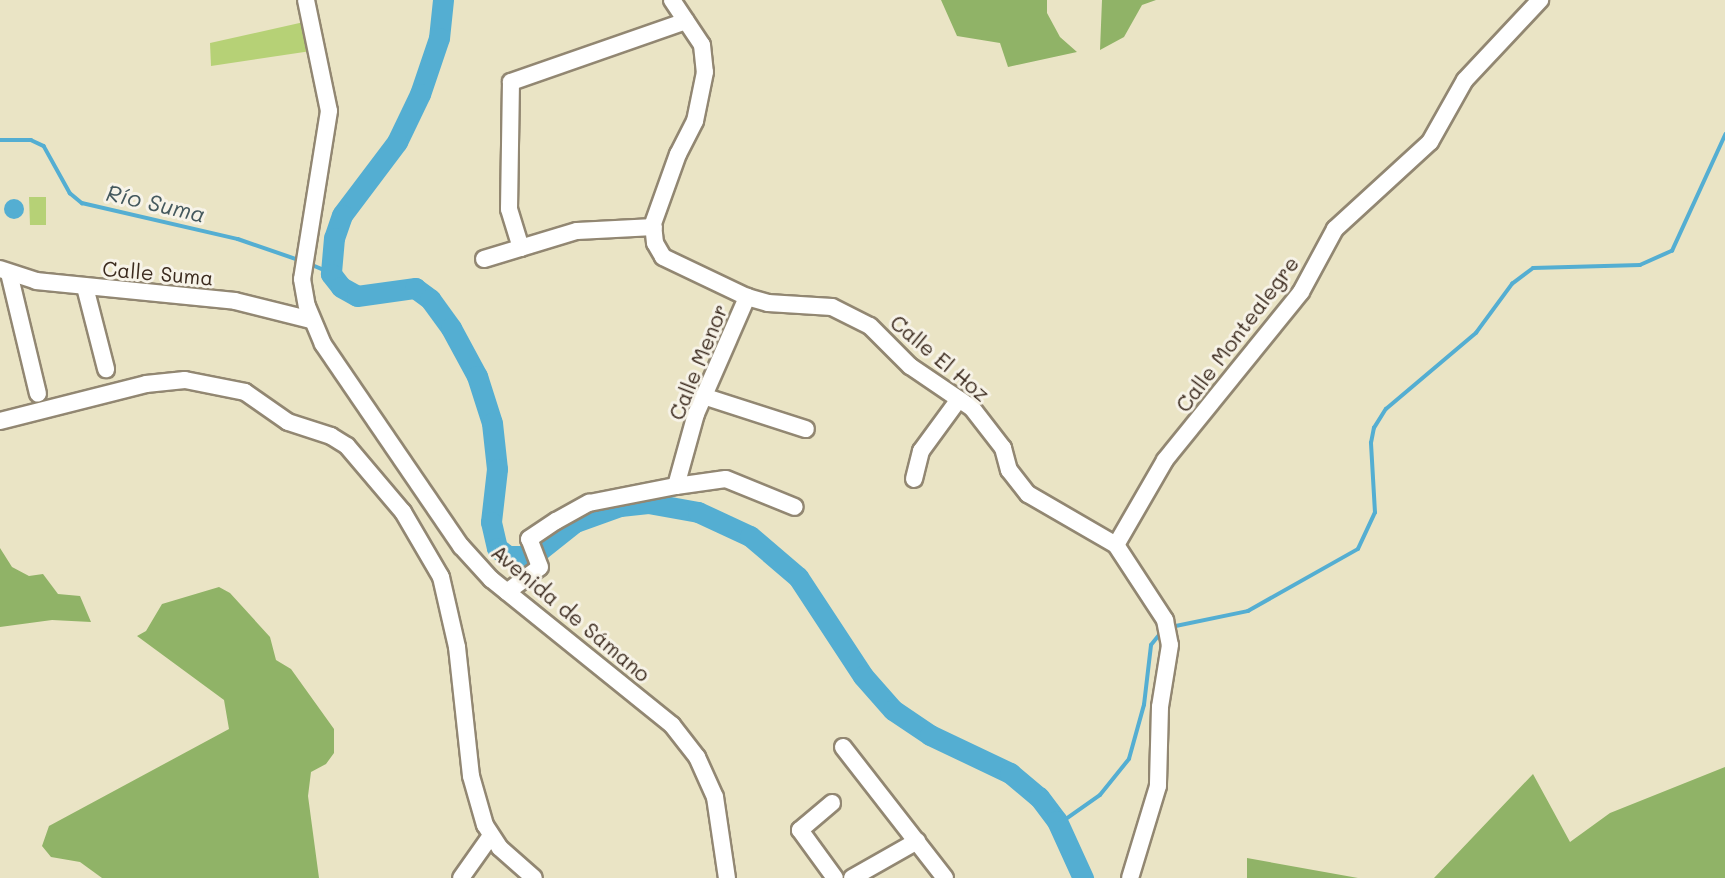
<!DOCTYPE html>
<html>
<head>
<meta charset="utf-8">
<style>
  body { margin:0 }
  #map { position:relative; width:1725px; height:878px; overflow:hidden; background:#eae4c5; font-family:Mali,sans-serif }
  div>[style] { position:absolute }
  .green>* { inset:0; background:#b6d176 }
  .forest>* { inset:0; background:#90b367 }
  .water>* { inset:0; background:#54aed2 }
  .round { border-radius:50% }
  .stream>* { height:3.5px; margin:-1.75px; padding:0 1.75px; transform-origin:1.75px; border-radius:1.75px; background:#54aed2 }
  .river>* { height:21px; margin:-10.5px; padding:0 10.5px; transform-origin:10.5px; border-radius:10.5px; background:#54aed2 }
  .roads { filter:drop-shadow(2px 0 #928772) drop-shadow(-2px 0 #928772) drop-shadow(0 2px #928772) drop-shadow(0 -2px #928772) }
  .minor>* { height:16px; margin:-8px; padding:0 8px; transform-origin:8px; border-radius:8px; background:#fff }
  span { translate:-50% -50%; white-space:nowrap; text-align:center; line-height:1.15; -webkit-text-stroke:6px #f7f3e8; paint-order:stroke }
  .street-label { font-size:21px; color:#3b2a1e }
  .water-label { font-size:23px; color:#44585d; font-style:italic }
</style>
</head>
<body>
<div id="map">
  <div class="green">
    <i style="clip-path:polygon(304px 22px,311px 51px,211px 66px,210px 43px)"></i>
    <i style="clip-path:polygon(29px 197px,46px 197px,46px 225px,30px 225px)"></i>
  </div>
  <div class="forest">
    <i style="clip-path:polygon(941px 0,1047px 0,1047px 13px,1060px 37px,1077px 52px,1008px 67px,1000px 43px,957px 36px)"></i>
    <i style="clip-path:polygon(1102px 0,1156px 0,1142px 5px,1124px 37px,1100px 50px)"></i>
    <i style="clip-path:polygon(0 548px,12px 567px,29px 576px,43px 574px,58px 594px,80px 596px,91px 622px,52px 620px,0 627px)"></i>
    <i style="clip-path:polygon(219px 587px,230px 593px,270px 637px,276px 660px,291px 669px,334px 729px,334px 753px,326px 764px,311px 772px,308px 796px,319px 878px,102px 878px,80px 862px,51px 857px,42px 846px,49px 826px,229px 729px,224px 700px,137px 636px,146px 631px,162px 604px)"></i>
    <i style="clip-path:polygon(1725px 767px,1725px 878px,1434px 878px,1533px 774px,1570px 842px,1610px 813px)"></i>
    <i style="clip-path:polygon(1247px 858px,1358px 878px,1247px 878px)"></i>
  </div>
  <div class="water">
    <i class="round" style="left:4px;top:199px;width:20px;height:20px"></i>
  </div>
  <div class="stream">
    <i style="left:0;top:140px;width:31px"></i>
    <i style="left:31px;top:140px;width:14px;rotate:25deg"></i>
    <i style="left:44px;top:146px;width:54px;rotate:61deg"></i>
    <i style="left:70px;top:193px;width:16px;rotate:40deg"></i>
    <i style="left:82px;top:203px;width:160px;rotate:13deg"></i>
    <i style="left:238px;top:239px;width:65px;rotate:19deg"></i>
    <i style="left:310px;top:264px;width:23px;rotate:23deg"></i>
    <i style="left:1171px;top:627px;width:79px;rotate:-11.7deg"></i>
    <i style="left:1248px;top:611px;width:126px;rotate:-29.4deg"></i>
    <i style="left:1358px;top:549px;width:40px;rotate:-65deg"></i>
    <i style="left:1375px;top:513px;width:70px;rotate:-93.3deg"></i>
    <i style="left:1371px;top:443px;width:15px;rotate:-79deg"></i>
    <i style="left:1374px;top:428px;width:22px;rotate:-58deg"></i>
    <i style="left:1386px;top:409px;width:118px;rotate:-40.2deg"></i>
    <i style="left:1476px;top:333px;width:61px;rotate:-53.7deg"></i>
    <i style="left:1512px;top:284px;width:26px;rotate:-37deg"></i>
    <i style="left:1533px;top:268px;width:107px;rotate:-1.6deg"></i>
    <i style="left:1640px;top:265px;width:35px;rotate:-24deg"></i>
    <i style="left:1672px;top:251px;width:128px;rotate:-65.4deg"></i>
    <i style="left:1059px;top:824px;width:50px;rotate:-35.3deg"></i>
    <i style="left:1100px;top:795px;width:46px;rotate:-51.1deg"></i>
    <i style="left:1129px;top:759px;width:56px;rotate:-74.5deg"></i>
    <i style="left:1144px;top:705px;width:60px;rotate:-83.3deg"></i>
    <i style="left:1151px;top:645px;width:19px;rotate:-51deg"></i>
  </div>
  <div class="river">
    <i style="left:443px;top:0;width:38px;rotate:96deg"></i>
    <i style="left:439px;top:38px;width:59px;rotate:108.7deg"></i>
    <i style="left:420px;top:94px;width:53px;rotate:115.6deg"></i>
    <i style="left:397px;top:142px;width:91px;rotate:127deg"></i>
    <i style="left:342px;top:215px;width:24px;rotate:109deg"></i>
    <i style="left:334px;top:238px;width:36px;rotate:95deg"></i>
    <i style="left:331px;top:274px;width:16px;rotate:52deg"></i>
    <i style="left:341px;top:287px;width:18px;rotate:29deg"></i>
    <i style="left:357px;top:296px;width:59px;rotate:-7.9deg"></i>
    <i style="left:415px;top:288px;width:19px;rotate:36deg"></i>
    <i style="left:430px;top:299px;width:36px;rotate:54deg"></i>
    <i style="left:451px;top:328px;width:55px;rotate:61.6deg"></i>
    <i style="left:477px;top:376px;width:49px;rotate:72.3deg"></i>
    <i style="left:492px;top:423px;width:46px;rotate:83.8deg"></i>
    <i style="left:497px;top:469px;width:53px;rotate:96.5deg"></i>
    <i style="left:491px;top:522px;width:27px;rotate:77deg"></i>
    <i style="left:497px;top:548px;width:14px;rotate:36deg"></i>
    <i style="left:508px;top:556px;width:16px"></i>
    <i style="left:524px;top:556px;width:18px;rotate:-22deg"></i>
    <i style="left:541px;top:549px;width:43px;rotate:-38.5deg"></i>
    <i style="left:575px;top:522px;width:48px;rotate:-19.6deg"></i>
    <i style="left:620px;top:506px;width:28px;rotate:-6deg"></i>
    <i style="left:648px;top:503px;width:51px;rotate:10.2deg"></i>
    <i style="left:698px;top:512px;width:57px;rotate:24.8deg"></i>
    <i style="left:750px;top:536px;width:63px;rotate:40.5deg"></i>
    <i style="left:798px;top:577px;width:118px;rotate:56.7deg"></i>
    <i style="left:863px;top:676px;width:45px;rotate:48.6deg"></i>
    <i style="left:893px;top:710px;width:45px;rotate:34deg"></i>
    <i style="left:930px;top:735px;width:89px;rotate:25.4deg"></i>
    <i style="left:1010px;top:773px;width:38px;rotate:40deg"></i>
    <i style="left:1039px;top:797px;width:30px;rotate:53deg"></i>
    <i style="left:1057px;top:821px;width:63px;rotate:65.5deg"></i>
  </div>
  <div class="roads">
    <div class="minor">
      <i style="left:306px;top:0;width:113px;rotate:78.3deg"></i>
      <i style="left:329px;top:111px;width:170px;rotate:99.1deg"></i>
      <i style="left:302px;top:279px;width:27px;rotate:80deg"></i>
      <i style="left:307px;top:306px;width:41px;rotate:67.2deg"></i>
      <i style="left:323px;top:344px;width:245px;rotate:55.7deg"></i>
      <i style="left:461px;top:546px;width:45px;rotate:47.7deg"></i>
      <i style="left:491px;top:579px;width:233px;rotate:38.9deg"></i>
      <i style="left:672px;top:725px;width:41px;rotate:52deg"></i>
      <i style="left:697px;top:757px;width:44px;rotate:65.8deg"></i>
      <i style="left:715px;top:797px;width:82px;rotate:81.6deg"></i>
      <i style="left:672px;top:0;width:54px;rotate:56.3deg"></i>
      <i style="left:702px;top:45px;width:27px;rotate:84deg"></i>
      <i style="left:705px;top:72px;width:50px;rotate:101.5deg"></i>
      <i style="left:695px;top:121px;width:37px;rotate:117deg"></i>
      <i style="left:678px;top:154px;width:74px;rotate:109.7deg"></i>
      <i style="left:653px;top:224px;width:19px;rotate:84deg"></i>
      <i style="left:655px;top:243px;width:16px;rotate:60deg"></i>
      <i style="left:663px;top:257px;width:93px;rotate:25.5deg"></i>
      <i style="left:747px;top:297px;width:22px;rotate:16deg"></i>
      <i style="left:768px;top:303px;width:64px;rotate:3.6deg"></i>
      <i style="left:832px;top:307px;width:42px;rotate:26.6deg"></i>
      <i style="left:870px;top:326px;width:57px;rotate:45deg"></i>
      <i style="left:910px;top:366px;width:75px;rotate:34.1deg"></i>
      <i style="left:972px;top:408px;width:51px;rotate:52.2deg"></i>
      <i style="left:1003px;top:448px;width:23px;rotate:75deg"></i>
      <i style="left:1009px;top:470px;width:31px;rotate:52deg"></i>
      <i style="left:1028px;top:494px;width:102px;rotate:30.1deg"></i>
      <i style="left:1116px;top:545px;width:90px;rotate:56.8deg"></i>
      <i style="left:1165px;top:620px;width:25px;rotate:79deg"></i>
      <i style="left:1170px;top:645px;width:63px;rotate:99.2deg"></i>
      <i style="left:1160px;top:707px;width:79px;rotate:91.5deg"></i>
      <i style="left:1158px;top:786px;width:96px;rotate:106.9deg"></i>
      <i style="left:521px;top:248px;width:41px;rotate:-107.1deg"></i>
      <i style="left:509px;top:209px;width:127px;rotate:-89.1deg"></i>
      <i style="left:511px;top:82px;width:185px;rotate:-19.2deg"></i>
      <i style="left:484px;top:259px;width:97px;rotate:-16.8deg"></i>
      <i style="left:577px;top:231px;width:77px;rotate:-3deg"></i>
      <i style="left:0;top:269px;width:38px;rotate:18deg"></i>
      <i style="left:36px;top:281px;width:200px;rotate:5.7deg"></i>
      <i style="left:235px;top:301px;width:78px;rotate:14deg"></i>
      <i style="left:9px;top:273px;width:124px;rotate:76.5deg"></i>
      <i style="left:85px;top:287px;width:85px;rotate:75.6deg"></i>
      <i style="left:703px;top:396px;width:108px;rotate:17.8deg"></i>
      <i style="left:0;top:421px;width:151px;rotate:-14.2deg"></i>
      <i style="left:146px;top:384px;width:39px;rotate:-6deg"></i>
      <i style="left:185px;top:380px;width:61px;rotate:11.3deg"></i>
      <i style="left:245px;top:392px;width:52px;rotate:34.9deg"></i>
      <i style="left:288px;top:422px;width:45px;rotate:18deg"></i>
      <i style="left:331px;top:436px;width:19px;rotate:32deg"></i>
      <i style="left:347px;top:446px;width:87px;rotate:49.7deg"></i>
      <i style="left:403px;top:512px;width:75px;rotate:59.7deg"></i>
      <i style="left:441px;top:577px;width:72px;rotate:77.1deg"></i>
      <i style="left:457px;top:647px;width:130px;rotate:83.8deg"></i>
      <i style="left:471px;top:776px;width:51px;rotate:74.1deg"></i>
      <i style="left:485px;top:825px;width:27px;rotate:57deg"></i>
      <i style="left:500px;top:848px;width:45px;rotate:41.4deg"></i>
      <i style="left:914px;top:479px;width:29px;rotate:-76deg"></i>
      <i style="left:921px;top:451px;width:64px;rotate:-53.8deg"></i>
      <i style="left:676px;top:486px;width:50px;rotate:-8deg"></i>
      <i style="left:726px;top:479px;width:74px;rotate:22.1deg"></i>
      <i style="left:1116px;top:545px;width:98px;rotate:-60deg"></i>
      <i style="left:1165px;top:460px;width:216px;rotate:-51deg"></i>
      <i style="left:1301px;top:292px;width:72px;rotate:-61.6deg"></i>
      <i style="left:1335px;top:229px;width:129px;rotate:-42.5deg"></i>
      <i style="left:1430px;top:142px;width:71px;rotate:-60.6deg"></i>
      <i style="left:1465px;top:80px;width:110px;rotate:-46.8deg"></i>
      <i style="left:507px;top:592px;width:41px;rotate:-37.1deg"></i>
      <i style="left:540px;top:567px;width:30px;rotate:-111deg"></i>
      <i style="left:529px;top:539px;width:32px;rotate:-34deg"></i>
      <i style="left:556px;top:521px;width:38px;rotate:-29deg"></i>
      <i style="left:589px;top:503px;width:89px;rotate:-11.1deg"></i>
      <i style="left:676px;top:486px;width:75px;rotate:-74.5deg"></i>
      <i style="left:696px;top:414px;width:128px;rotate:-66.4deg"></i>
      <i style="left:843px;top:747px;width:166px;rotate:52.1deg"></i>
      <i style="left:832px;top:803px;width:42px;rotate:139.8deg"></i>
      <i style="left:800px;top:830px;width:59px;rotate:53.9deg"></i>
      <i style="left:461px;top:878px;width:50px;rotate:-54.7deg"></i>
      <i style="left:852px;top:878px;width:75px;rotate:-29.6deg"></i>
    </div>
  </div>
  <div class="street-label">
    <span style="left:158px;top:273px;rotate:5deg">Calle Suma</span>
    <span style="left:1237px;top:334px;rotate:-53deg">Calle Montealegre</span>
    <span style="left:940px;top:358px;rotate:40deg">Calle El Hoz</span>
    <span style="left:698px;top:362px;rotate:-68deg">Calle Menor</span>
    <span style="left:571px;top:613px;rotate:40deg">Avenida de Sámano</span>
  </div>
  <div class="water-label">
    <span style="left:156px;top:203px;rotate:13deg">Río Suma</span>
  </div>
</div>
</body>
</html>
